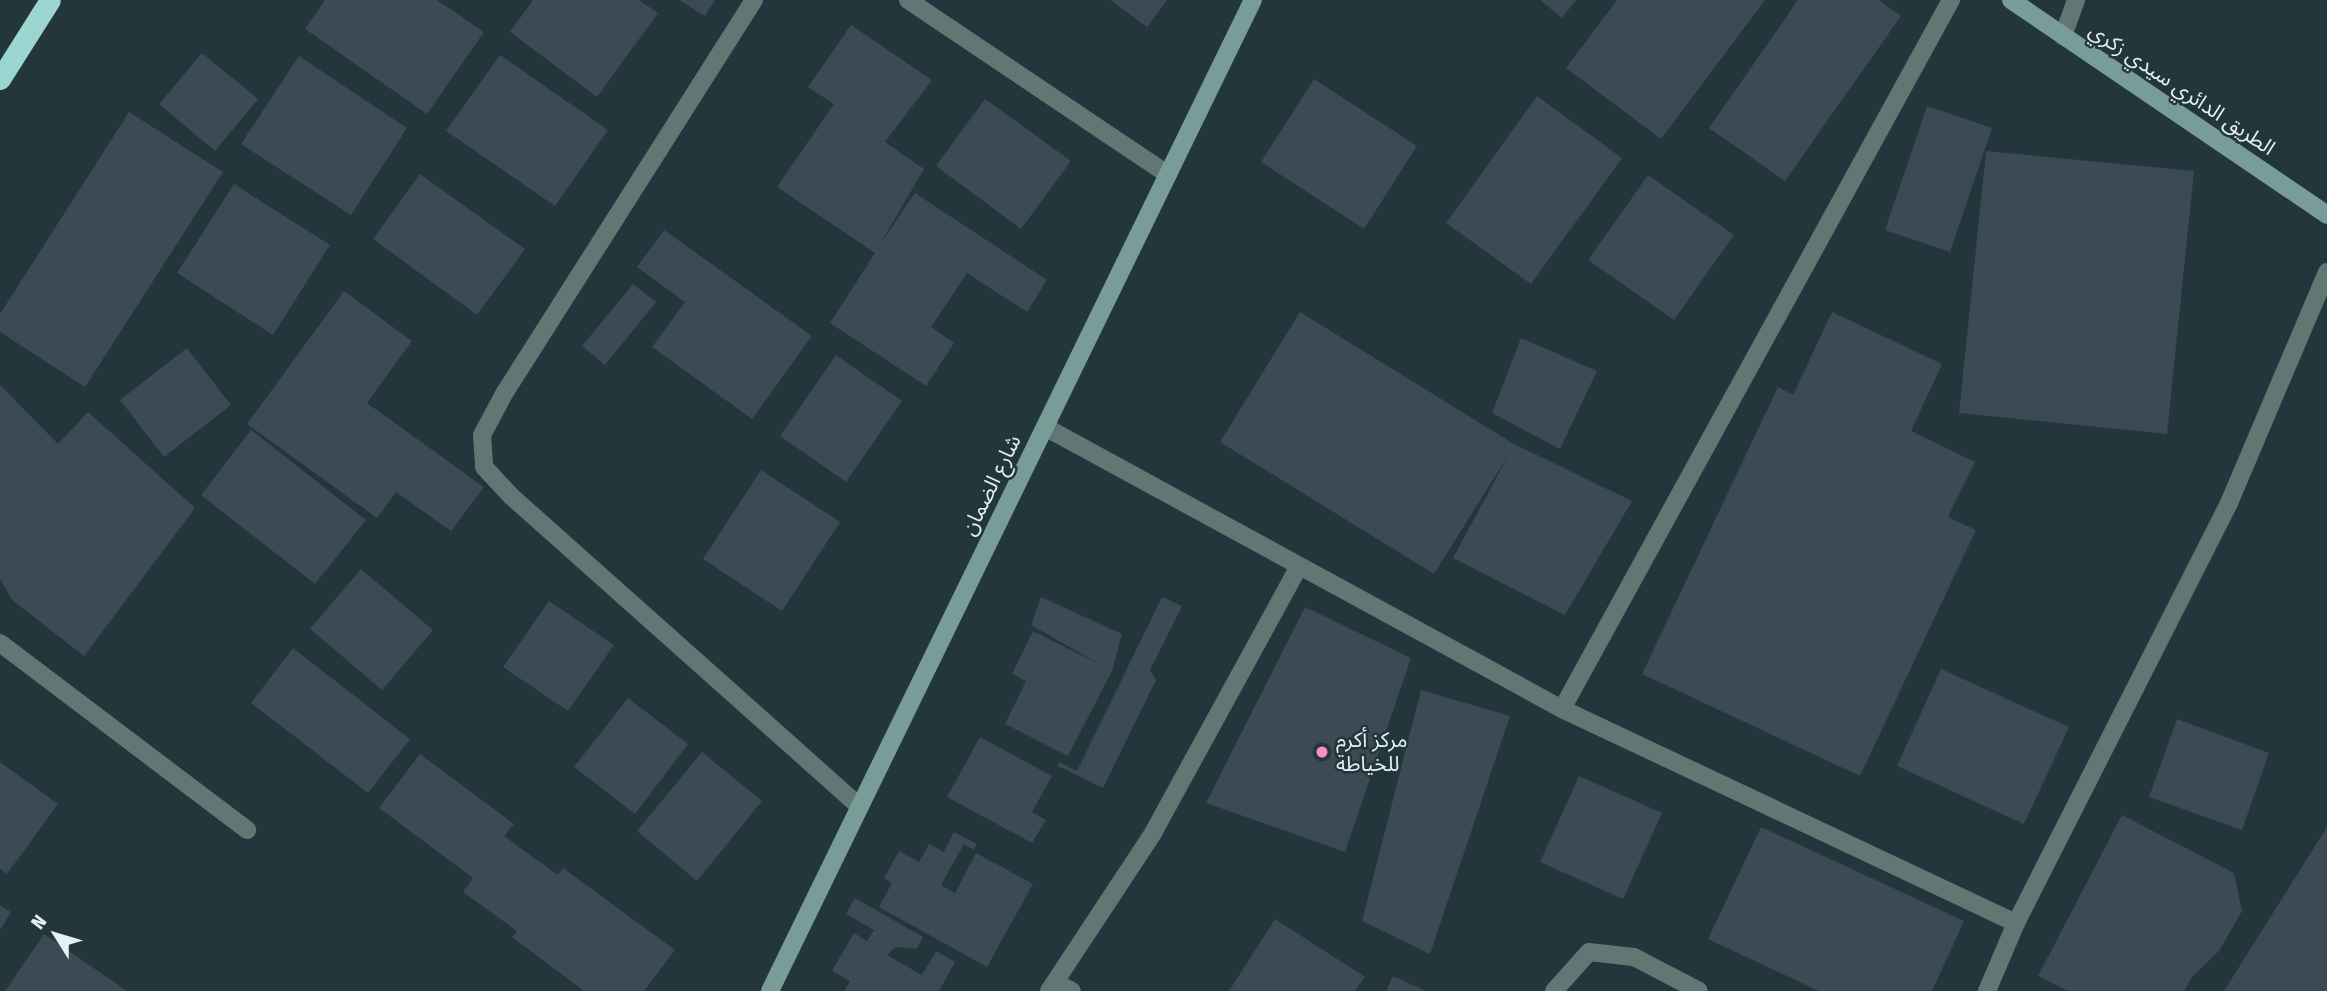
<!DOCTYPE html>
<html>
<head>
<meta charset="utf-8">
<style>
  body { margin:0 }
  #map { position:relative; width:2327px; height:991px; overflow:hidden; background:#22363b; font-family:"Fira Sans Condensed","Noto Sans Arabic",sans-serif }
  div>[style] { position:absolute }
  .building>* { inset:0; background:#3b4a55 }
  .street>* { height:18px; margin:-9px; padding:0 9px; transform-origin:9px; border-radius:9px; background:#607774 }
  .secondary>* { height:18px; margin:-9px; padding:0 9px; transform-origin:9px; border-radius:9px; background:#789d99 }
  .highway>* { height:21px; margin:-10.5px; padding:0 10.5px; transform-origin:10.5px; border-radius:10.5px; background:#9ad6cf }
  .dots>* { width:19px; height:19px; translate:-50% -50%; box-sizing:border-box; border:4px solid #22363b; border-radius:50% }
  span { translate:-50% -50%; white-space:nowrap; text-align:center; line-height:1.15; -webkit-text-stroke:5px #22363b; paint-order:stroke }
  .street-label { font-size:21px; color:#e4f1f3 }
  .poi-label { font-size:21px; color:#e4f1f3 }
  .left { translate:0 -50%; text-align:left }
  .north { position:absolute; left:21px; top:900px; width:70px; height:70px; -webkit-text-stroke:5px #22363b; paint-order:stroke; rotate:307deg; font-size:19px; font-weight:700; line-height:28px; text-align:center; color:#e4f1f3 }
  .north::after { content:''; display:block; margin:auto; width:24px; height:32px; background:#e4f1f3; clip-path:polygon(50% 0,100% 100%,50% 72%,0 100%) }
</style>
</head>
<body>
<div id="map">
  <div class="building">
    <i style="clip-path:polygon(325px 0,437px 0,484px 32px,427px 114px,305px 29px)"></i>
    <i style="clip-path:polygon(533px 0,639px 0,658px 13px,597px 97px,510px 32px)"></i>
    <i style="clip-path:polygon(679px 0,715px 0,705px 16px)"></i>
    <i style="clip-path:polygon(1110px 0,1167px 0,1147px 27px)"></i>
    <i style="clip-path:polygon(1540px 0,1576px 0,1562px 18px)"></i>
    <i style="clip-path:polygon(1617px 0,1765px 0,1661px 139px,1566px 68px)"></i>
    <i style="clip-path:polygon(1798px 0,1879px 0,1901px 16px,1785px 181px,1709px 128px)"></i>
    <i style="clip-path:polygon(851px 25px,932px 80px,885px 142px,924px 169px,880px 244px,915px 193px,1047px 280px,1027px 312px,967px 273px,931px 327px,954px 343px,926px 386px,830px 323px,875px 253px,777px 187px,834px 104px,808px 87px)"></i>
    <i style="clip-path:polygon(202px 53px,258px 99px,215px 151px,159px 104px)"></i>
    <i style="clip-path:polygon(500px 55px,608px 130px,555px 206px,446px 131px)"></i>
    <i style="clip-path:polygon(299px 56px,407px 128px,351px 215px,241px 144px)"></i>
    <i style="clip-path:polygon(1314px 79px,1417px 146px,1364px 229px,1261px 162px)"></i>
    <i style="clip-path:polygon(1537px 96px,1622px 158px,1531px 284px,1446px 223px)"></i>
    <i style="clip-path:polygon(985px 99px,1071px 161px,1021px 229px,936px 166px)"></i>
    <i style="clip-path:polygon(1927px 106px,1992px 128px,1950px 252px,1885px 230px)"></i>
    <i style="clip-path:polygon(129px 112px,223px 172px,85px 387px,0 332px,0 314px)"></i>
    <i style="clip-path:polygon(1986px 151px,2194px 171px,2167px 434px,1959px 413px)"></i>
    <i style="clip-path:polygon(420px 174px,525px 249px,477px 315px,373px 239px)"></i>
    <i style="clip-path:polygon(1648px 175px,1734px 235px,1674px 320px,1588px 260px)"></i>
    <i style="clip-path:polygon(234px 184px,330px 245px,273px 335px,177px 273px)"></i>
    <i style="clip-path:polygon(664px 230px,812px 336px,752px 419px,652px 347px,685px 302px,637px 267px)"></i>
    <i style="clip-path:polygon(633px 284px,656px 302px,605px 365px,582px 346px)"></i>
    <i style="clip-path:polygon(344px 291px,412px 341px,367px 403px,484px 487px,451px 531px,396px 492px,377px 518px,247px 424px)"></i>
    <i style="clip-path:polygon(1300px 312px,1514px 444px,1632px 501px,1565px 615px,1453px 558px,1509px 454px,1434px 574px,1220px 442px)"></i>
    <i style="clip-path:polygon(1832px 312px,1942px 364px,1911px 431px,1975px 462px,1948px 517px,1976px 530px,1860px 776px,1642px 674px,1778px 387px,1793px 395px)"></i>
    <i style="clip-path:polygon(1521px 338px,1597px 371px,1560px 449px,1492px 413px)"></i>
    <i style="clip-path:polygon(187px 348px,231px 405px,164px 457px,120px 400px)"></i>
    <i style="clip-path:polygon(836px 355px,902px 401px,846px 482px,780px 436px)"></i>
    <i style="clip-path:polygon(0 385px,58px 444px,88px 412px,195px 508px,84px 656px,12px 600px,0 579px)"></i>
    <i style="clip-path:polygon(251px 430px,366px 520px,315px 584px,201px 495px)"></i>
    <i style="clip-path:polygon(761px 470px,840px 522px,782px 611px,703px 559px)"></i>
    <i style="clip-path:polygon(361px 569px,433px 630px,382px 690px,310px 629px)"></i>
    <i style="clip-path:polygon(1041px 597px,1122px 634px,1112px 671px,1068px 756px,1005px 724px,1026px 681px,1012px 674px,1033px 631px,1099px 664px,1031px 625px)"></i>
    <i style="clip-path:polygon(1162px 597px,1182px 606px,1150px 670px,1156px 680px,1103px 788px,1058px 766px,1059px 762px,1077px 771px)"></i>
    <i style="clip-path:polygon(549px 601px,614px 645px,568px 711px,503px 667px)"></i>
    <i style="clip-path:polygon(1305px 607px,1411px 658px,1345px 852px,1206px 803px)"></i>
    <i style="clip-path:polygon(293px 648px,410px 739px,368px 793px,251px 703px)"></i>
    <i style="clip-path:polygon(1941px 669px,2069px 727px,2024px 824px,1897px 766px)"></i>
    <i style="clip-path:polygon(1421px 690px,1510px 716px,1430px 954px,1362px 921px)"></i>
    <i style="clip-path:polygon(628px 698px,688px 744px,635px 814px,574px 767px)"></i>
    <i style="clip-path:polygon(2177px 719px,2269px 753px,2242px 830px,2149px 797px)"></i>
    <i style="clip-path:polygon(980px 737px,1052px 776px,1032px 812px,1046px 820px,1032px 843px,947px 797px)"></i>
    <i style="clip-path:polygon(702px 752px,762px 801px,697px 881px,637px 831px)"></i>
    <i style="clip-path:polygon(420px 754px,514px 824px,504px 836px,558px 875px,563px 868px,675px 950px,644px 991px,584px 991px,512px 937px,517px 931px,463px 892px,473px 878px,379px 808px)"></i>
    <i style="clip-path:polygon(0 762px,58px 804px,7px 874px,0 869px)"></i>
    <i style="clip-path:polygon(1579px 776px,1662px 813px,1623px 899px,1540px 862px)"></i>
    <i style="clip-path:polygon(2122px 815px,2234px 873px,2242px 911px,2219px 951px,2192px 977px,2184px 991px,2068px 991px,2038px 976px)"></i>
    <i style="clip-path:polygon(1761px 827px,1964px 921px,1932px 991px,1819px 991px,1708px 939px)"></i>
    <i style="clip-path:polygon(2327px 827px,2327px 991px,2224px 991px)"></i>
    <i style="clip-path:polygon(954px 832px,977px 844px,973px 850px,964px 844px,941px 885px,955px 893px,976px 853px,1033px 884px,987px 967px,879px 907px,892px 883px,884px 878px,899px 851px,919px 862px,929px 844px,944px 852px)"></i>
    <i style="clip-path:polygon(855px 898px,923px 937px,917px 949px,896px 947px,887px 955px,922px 975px,936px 951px,955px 962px,939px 991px,844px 991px,850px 981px,832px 971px,854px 933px,867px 941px,874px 930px,846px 914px)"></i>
    <i style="clip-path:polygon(0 905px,11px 912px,0 930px)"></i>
    <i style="clip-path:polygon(1275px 919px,1365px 977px,1355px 991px,1229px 991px)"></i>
    <i style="clip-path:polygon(44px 934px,127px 991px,5px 991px)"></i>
    <i style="clip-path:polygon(1393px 976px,1426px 991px,1386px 991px)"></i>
  </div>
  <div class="street">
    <i style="left:754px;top:0;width:464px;rotate:122.4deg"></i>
    <i style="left:505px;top:392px;width:49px;rotate:118.1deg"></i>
    <i style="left:482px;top:435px;width:32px;rotate:86deg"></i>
    <i style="left:484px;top:467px;width:40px;rotate:47deg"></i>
    <i style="left:511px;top:496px;width:467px;rotate:41.7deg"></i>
    <i style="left:908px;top:0;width:313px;rotate:33.9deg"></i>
    <i style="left:2063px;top:36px;width:38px;rotate:-70deg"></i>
    <i style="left:1045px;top:427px;width:589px;rotate:28.61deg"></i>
    <i style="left:1562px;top:709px;width:502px;rotate:25.24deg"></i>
    <i style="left:0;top:643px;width:310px;rotate:37.1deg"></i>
    <i style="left:1562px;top:709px;width:809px;rotate:-61.25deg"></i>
    <i style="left:1055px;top:982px;width:19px;rotate:28deg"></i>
    <i style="left:1049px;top:991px;width:189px;rotate:-56.6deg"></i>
    <i style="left:1153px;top:833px;width:304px;rotate:-61.3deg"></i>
    <i style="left:1554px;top:991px;width:52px;rotate:-48.1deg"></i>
    <i style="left:1589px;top:952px;width:45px;rotate:6.3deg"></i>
    <i style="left:1634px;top:957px;width:73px;rotate:27.6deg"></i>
    <i style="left:1987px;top:991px;width:74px;rotate:-66.9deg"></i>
    <i style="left:2016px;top:923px;width:471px;rotate:-63.1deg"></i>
    <i style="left:2229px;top:503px;width:251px;rotate:-67deg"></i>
  </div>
  <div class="secondary">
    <i style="left:2011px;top:0;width:382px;rotate:34.2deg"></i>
    <i style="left:770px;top:991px;width:1102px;rotate:-64.02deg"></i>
  </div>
  <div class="highway">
    <i style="left:0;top:79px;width:93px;rotate:-57.7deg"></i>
  </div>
  <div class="dots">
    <i style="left:1322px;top:752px;background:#fa8fc7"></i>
  </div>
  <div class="street-label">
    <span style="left:2182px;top:89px;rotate:34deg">الطريق الدائري سيدي زكري</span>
    <span style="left:991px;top:485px;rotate:-64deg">شارع الضمان</span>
  </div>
  <div class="poi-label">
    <span class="left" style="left:1336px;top:752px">مركز أكرم<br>للخياطة</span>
  </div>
  <div class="north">N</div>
</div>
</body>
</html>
